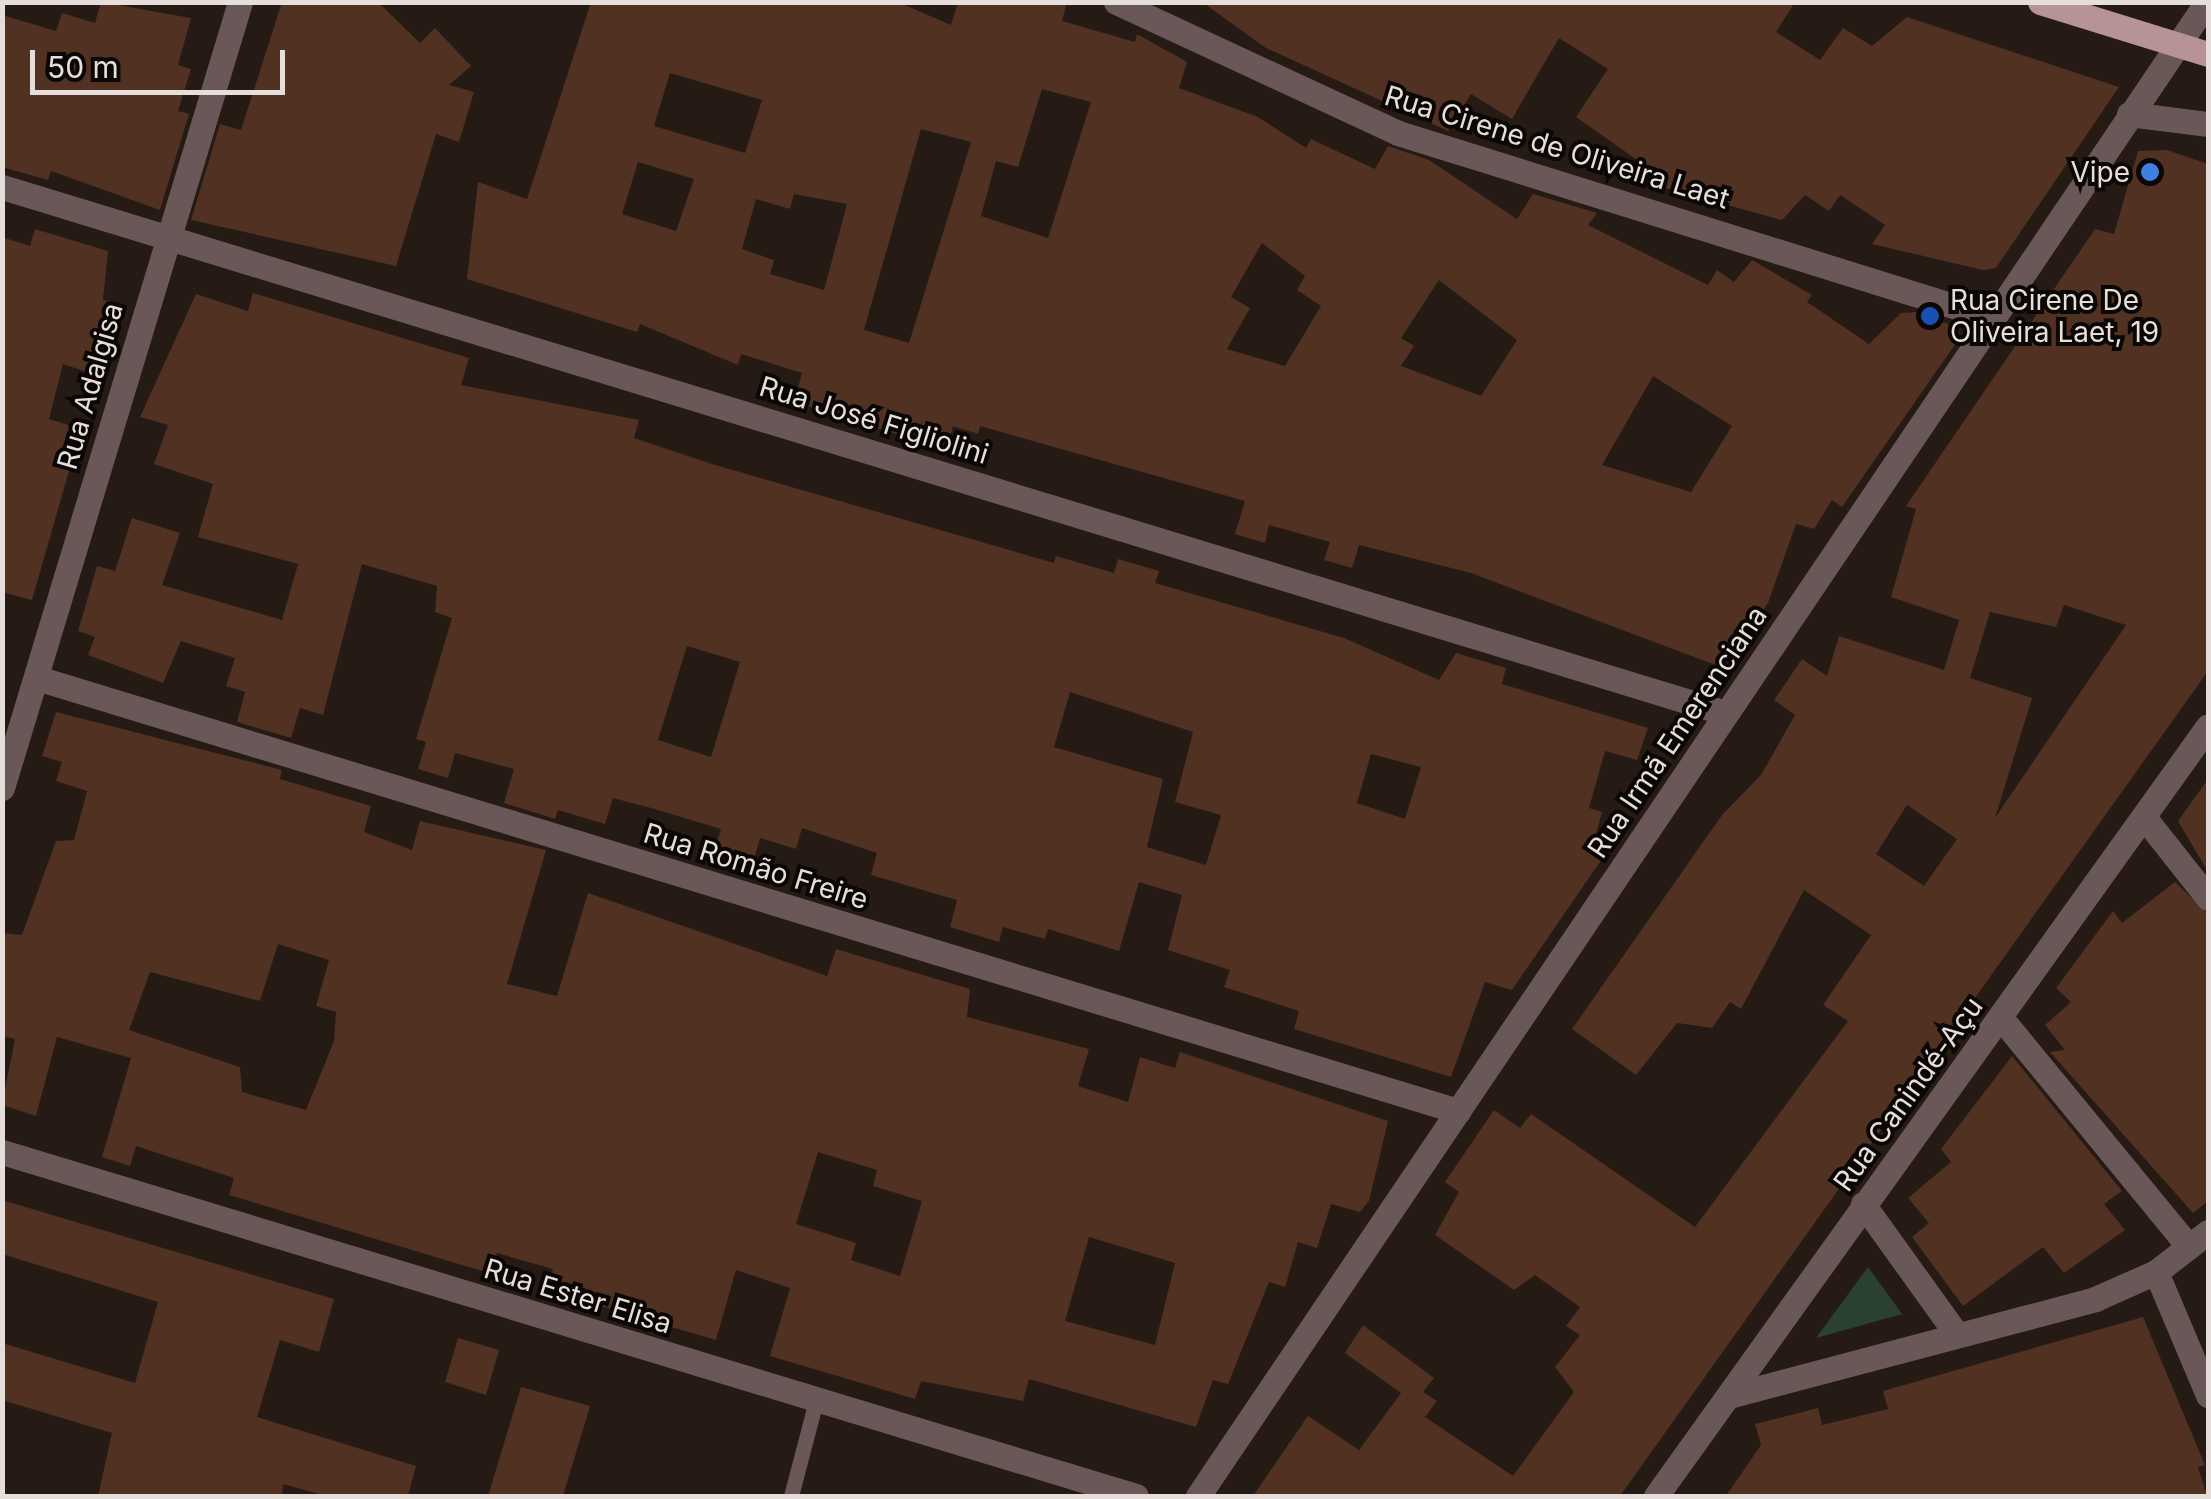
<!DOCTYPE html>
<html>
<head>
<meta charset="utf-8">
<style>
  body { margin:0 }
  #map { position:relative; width:2211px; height:1499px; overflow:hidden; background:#261a15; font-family:Inter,sans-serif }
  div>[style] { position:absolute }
  .green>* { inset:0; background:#2a4130 }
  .building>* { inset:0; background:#503122 }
  .lane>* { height:15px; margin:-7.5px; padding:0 7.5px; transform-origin:7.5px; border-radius:7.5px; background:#6a5859 }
  .street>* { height:25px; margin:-12.5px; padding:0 12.5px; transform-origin:12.5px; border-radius:12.5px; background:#6a5859 }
  .primary>* { height:25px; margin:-12.5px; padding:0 12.5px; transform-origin:12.5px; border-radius:12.5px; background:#b79395 }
  .dots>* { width:28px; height:28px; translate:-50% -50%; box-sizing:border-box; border:5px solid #0b0705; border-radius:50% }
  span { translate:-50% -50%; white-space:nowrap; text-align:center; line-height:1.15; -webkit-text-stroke:8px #0b0705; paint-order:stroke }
  .street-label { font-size:28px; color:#e6deda }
  .poi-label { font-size:28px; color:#e6deda }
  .right { translate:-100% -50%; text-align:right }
  .left { translate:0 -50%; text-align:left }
  .frame { position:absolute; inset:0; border:5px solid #e6deda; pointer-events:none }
  .scale { position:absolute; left:30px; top:50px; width:255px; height:45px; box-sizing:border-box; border:5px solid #e6deda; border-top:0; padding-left:12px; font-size:30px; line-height:35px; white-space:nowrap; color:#e6deda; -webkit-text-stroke:8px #0b0705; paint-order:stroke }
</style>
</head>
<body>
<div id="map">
  <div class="green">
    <i style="clip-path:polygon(1868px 1267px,1902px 1314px,1816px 1338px)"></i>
  </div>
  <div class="building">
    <i style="clip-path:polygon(101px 2px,191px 18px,178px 65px,191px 69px,178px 111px,189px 114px,160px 210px,51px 171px,48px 180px,2px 167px,2px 15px,56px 31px,62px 13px,95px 23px)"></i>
    <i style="clip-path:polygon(282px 2px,378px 2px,420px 43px,435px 28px,471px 66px,449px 85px,474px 92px,459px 142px,436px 134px,396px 266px,191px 220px,220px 124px,241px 130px)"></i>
    <i style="clip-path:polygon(evenodd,591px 2px,898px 2px,951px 25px,958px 2px,1067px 2px,1062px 21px,1135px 42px,1137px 34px,1187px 62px,1179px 88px,1258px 117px,1306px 148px,1311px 139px,1375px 169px,1388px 146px,1429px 160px,1517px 219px,1533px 194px,1597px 213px,1588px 225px,1708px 285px,1717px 270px,1734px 282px,1752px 260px,1812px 295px,1807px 302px,1869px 344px,1901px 313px,1917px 312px,1950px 325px,1956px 343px,1842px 507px,1832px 500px,1814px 529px,1796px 524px,1768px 603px,1726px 669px,1471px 573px,1359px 545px,1352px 568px,1324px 560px,1330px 542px,1269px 525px,1265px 543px,1235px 534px,1245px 501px,980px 426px,978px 434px,953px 426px,947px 449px,873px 427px,794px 402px,802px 373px,741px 354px,738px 365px,640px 324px,637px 332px,467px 279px,478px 182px,527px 199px,591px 2px,670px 73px,762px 100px,745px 153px,654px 126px,670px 73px,591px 2px,1042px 89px,1091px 102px,1048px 238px,981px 216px,996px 161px,1018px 167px,1042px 89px,591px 2px,921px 129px,971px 142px,909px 343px,864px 330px,921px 129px,591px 2px,638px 162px,694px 179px,676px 231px,622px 214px,638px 162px,591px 2px,794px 194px,847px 204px,824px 290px,770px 274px,774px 260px,742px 249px,756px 199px,790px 209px,794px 194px,591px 2px,1262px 243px,1305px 276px,1297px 290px,1321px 306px,1285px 366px,1227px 349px,1250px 308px,1231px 297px,1262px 243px,591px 2px,1439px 280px,1517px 340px,1481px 396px,1401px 366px,1414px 346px,1401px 338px,1439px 280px,591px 2px,1653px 376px,1732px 426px,1691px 492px,1602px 465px,1653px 376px)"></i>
    <i style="clip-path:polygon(1202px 2px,1795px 2px,1776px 32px,1820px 60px,1843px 28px,1872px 46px,1907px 17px,2119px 87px,1996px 268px,1983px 270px,1872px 244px,1885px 225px,1840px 195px,1829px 211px,1805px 195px,1782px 220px,1629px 178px,1640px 162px,1576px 117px,1608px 69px,1559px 38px,1512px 119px,1471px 94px,1448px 131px,1266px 48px)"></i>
    <i style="clip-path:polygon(evenodd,2167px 150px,2208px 164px,2208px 671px,1620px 1496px,1253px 1496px,1308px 1416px,1359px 1450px,1401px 1393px,1345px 1353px,1363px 1325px,1434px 1378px,1423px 1392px,1437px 1401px,1425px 1417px,1513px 1476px,1574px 1392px,1555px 1367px,1580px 1335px,1566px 1326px,1580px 1307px,1535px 1275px,1514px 1290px,1435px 1235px,1459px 1192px,1445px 1182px,1494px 1110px,1520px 1128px,1531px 1114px,1695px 1227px,1848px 1021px,1823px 1005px,1871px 935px,1804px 890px,1741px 1009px,1730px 1002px,1712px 1028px,1677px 1023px,1636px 1075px,1572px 1029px,1722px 815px,1761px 775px,1795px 715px,1774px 700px,1802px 659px,1827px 676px,1839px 636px,1944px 670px,1959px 620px,1891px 597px,1916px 509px,1906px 506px,2095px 229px,2114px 234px,2138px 151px,2167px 150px,2064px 605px,2126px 625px,1995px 818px,2032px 698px,1970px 678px,1990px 612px,2056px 627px,2064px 605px,2167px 150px,1907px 805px,1957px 839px,1924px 886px,1876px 854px,1907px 805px)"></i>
    <i style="clip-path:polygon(35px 229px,108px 251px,103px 300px,116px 303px,96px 375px,63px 364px,49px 419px,81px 429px,32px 600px,2px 592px,2px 237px,30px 246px)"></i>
    <i style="clip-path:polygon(evenodd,253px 293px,469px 358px,461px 385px,639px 420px,634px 438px,712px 464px,1054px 563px,1056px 556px,1114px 573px,1118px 559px,1159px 571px,1155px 583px,1344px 638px,1439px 680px,1456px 653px,1506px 668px,1502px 684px,1648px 728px,1637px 760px,1605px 751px,1589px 808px,1602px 812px,1591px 853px,1604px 856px,1512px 990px,1485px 982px,1451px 1077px,1294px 1029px,1299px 1011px,1224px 987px,1230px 970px,1168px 950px,1182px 895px,1139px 882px,1119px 951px,1048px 929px,1045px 939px,1003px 927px,999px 942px,950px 927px,957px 900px,871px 875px,877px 853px,802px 828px,796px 849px,760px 838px,752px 867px,714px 851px,721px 829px,651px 808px,613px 798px,605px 824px,558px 810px,555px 819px,504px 803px,514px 769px,455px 753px,448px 778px,418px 769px,426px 742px,416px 739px,452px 618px,435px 612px,437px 586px,362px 564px,323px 715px,300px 708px,291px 738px,237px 722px,245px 692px,226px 686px,235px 658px,181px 641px,163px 683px,88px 655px,95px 637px,78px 631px,97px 566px,115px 571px,132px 518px,180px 533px,162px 585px,282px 620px,298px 564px,198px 537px,213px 484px,154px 464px,168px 425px,140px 417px,196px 294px,248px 311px,253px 293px,687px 646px,740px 662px,711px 757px,658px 740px,687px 646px,253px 293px,1070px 692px,1193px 732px,1175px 802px,1221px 815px,1206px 865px,1147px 847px,1163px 779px,1054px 747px,1070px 692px,253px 293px,1371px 754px,1421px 767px,1405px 819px,1357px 803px,1371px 754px)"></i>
    <i style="clip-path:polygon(evenodd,56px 712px,282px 770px,280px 779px,371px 806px,364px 832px,412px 850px,420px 821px,546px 850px,507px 984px,557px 996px,588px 893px,827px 976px,836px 949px,970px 989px,967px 1017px,1089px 1049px,1078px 1086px,1128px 1102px,1140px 1057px,1175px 1068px,1180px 1052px,1388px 1121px,1369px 1201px,1360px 1212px,1331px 1204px,1317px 1248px,1298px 1242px,1285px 1287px,1269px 1282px,1228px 1384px,1213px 1380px,1196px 1427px,1029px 1379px,1023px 1401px,921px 1381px,915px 1399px,770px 1356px,790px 1288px,736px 1270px,716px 1340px,546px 1290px,553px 1269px,497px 1253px,491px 1273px,472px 1268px,229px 1195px,234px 1178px,136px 1146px,130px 1166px,102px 1157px,131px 1058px,57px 1037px,36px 1116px,2px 1105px,15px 1039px,2px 1036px,2px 933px,22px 935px,56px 841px,74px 840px,87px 791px,56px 781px,62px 762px,42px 756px,56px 712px,278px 944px,329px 960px,316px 1006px,336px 1012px,334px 1041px,306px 1110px,242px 1092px,240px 1067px,129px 1030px,150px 972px,260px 1001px,278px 944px,56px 712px,818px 1152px,877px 1170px,873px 1186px,922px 1201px,900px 1276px,851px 1260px,856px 1243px,796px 1224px,818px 1152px,56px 712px,1089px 1237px,1175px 1263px,1155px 1345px,1065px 1321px,1089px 1237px)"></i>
    <i style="clip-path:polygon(2208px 779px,2208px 872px,2178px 821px)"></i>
    <i style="clip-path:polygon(2175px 882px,2208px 914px,2208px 1201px,2193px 1213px,2050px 1052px,2065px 1050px,2045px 1025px,2071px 1002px,2056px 988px,2113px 911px,2122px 923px)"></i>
    <i style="clip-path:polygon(2012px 1056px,2122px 1191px,2104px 1204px,2125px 1230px,2064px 1273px,2043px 1247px,1963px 1306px,1912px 1237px,1929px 1223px,1908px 1198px,1951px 1162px,1941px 1149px)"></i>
    <i style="clip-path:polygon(2px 1200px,334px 1299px,319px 1352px,280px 1340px,257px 1417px,416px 1466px,408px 1496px,326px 1496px,283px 1484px,282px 1496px,98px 1496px,112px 1433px,2px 1400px,2px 1343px,135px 1383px,158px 1302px,2px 1254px)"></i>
    <i style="clip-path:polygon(2143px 1317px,2205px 1465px,2198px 1467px,2207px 1496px,1726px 1496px,1761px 1445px,1755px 1424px,1818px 1408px,1822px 1425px,1888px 1409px,1883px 1391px)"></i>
    <i style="clip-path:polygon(458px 1338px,499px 1350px,486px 1395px,445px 1382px)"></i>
    <i style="clip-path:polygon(521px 1387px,590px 1406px,563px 1496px,488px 1496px)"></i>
  </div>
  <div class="lane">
    <i style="left:791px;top:1496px;width:98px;rotate:-75.3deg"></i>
  </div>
  <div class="street">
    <i style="left:1116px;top:2px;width:311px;rotate:24.9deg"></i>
    <i style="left:1398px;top:133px;width:622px;rotate:17.3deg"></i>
    <i style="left:2129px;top:114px;width:80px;rotate:7.2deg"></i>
    <i style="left:2px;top:187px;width:1802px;rotate:16.97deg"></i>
    <i style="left:37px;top:678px;width:1486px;rotate:16.95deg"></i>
    <i style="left:2px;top:788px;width:821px;rotate:-73.15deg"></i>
    <i style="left:2144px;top:817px;width:103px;rotate:51.7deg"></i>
    <i style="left:2001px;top:1018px;width:296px;rotate:50.6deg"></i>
    <i style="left:2px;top:1152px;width:1185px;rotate:16.88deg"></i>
    <i style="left:1863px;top:1204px;width:161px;rotate:54.3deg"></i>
    <i style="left:2156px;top:1272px;width:134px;rotate:67.1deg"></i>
    <i style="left:1729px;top:1396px;width:379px;rotate:-14.8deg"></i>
    <i style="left:2095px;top:1299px;width:67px;rotate:-23.9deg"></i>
    <i style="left:2156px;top:1272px;width:66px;rotate:-37.6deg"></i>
    <i style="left:1198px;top:1496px;width:1803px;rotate:-55.97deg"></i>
    <i style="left:1656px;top:1496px;width:947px;rotate:-54.36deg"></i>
  </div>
  <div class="primary">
    <i style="left:2040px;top:2px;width:176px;rotate:17.2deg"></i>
  </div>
  <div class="dots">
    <i style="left:2150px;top:172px;background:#3f7fe0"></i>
    <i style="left:1930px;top:316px;background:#1a4fb4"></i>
  </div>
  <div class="street-label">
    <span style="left:1557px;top:147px;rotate:17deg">Rua Cirene de Oliveira Laet</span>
    <span style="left:90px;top:386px;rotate:-74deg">Rua Adalgisa</span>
    <span style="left:874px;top:420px;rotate:17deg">Rua José Figliolini</span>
    <span style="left:1677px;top:732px;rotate:-56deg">Rua Irmã Emerenciana</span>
    <span style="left:756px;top:866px;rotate:17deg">Rua Romão Freire</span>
    <span style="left:1908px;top:1094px;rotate:-54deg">Rua Canindé-Açu</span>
    <span style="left:578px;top:1296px;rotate:17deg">Rua Ester Elisa</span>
  </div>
  <div class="poi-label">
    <span class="right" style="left:2130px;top:172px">Vipe</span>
    <span class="left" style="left:1950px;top:316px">Rua Cirene De<br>Oliveira Laet, 19</span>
  </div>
  <div class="frame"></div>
  <div class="scale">50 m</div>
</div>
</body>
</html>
